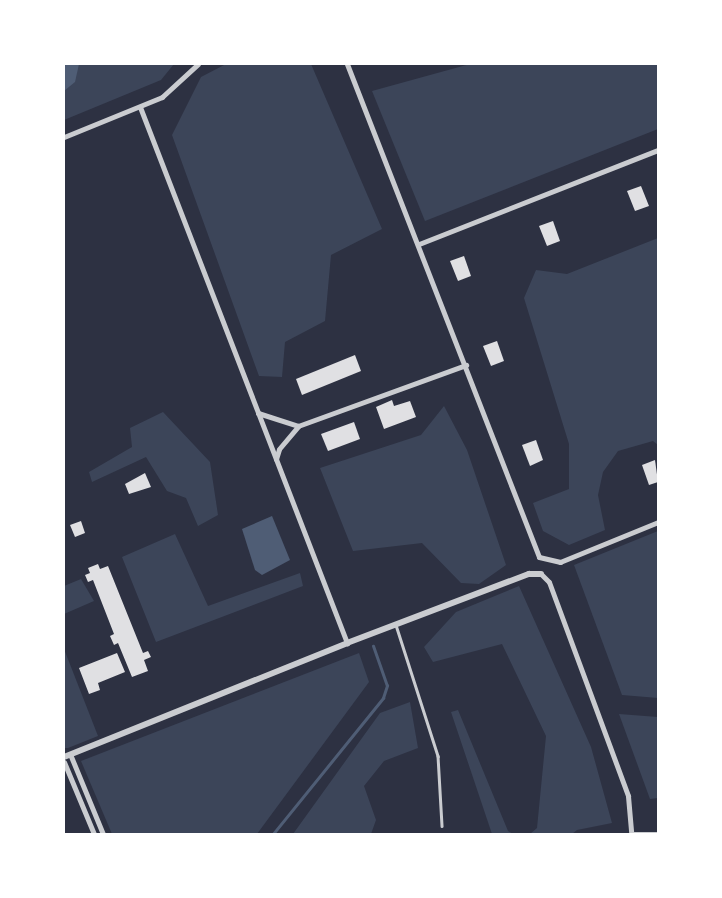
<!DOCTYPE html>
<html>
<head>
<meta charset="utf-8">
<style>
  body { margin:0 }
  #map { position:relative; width:722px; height:898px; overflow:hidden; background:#2d3142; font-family:Karla,sans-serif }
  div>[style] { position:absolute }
  .green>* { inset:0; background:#3c4559 }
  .water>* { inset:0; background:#4f5d75 }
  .stream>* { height:2.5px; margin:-1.25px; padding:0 1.25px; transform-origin:1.25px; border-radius:1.25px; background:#4f5d75 }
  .building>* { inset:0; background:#e0e0e3 }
  .service>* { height:2.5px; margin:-1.25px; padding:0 1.25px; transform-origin:1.25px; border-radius:1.25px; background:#caccd0 }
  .minor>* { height:5px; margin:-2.5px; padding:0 2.5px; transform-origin:2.5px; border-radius:2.5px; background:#caccd0 }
  .tertiary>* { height:6px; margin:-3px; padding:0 3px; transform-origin:3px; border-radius:3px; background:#caccd0 }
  span { translate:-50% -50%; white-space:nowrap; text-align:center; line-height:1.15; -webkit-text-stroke:4px #fff; paint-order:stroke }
  .frame { position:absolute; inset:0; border:65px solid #fff; pointer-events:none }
</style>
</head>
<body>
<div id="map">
  <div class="green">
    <i style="clip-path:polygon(64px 64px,174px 64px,161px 80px,64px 120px)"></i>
    <i style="clip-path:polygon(226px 64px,311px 64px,382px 229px,331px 255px,325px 321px,285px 342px,282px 377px,259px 376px,172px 135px,201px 77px)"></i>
    <i style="clip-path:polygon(470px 64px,658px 64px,658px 129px,425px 221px,372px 91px)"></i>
    <i style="clip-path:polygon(658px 238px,658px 445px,653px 441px,618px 451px,603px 472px,598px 495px,605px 530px,569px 545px,543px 531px,533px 503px,569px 489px,569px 444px,524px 298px,536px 270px,567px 274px)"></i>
    <i style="clip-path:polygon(444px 406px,467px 450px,506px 565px,479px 584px,461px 583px,422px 543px,353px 551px,320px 468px,421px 435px)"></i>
    <i style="clip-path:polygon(163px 412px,210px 462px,218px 515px,198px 526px,186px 498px,167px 491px,146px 457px,92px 482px,89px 472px,132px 447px,130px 428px)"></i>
    <i style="clip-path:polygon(658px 531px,658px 698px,622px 695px,574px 565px)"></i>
    <i style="clip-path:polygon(175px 534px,208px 606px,300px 573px,303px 586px,156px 642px,122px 557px)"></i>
    <i style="clip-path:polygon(81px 579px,94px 601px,64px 614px,64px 586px)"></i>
    <i style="clip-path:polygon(519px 586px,591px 747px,612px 823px,577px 830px,572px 834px,530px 834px,537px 828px,546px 736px,502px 644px,433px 662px,424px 647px,456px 612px)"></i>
    <i style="clip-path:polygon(64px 649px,98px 736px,68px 748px,64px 748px)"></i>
    <i style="clip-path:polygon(359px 653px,369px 682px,257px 834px,112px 834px,81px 761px)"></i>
    <i style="clip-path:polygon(410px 702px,418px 748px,384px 761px,364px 786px,376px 820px,371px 834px,293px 834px,380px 713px)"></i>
    <i style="clip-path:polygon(458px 710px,508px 831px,513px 834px,492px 834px,451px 712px)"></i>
    <i style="clip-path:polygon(619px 714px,658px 717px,658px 798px,650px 799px)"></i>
  </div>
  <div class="water">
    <i style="clip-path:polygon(64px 64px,79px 64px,75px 82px,64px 91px)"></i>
    <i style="clip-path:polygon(272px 516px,290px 560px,262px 575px,255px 570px,242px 529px)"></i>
  </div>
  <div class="stream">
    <i style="left:273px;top:834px;width:175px;rotate:-51deg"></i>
    <i style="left:383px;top:698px;width:13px;rotate:-72deg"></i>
    <i style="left:387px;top:686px;width:42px;rotate:-109.3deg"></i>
  </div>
  <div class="building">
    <i style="clip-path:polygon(641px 186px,649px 206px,635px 211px,627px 191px)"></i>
    <i style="clip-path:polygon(553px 221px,560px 241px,547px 246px,539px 226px)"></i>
    <i style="clip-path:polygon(464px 256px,471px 276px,458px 281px,450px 261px)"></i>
    <i style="clip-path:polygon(497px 341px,504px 361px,491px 366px,483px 346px)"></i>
    <i style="clip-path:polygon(355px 355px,361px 371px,302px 395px,296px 379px)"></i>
    <i style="clip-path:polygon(392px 400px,394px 406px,410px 401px,416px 417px,384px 429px,376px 407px)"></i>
    <i style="clip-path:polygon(354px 422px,360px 439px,328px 451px,321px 434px)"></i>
    <i style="clip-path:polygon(536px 440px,543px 460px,530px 466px,522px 445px)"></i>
    <i style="clip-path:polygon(655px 460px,658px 482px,649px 485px,642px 465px)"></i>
    <i style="clip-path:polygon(145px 473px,151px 487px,129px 494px,125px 484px)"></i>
    <i style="clip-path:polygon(81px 521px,85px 533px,75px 537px,70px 525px)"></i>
    <i style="clip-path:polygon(98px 564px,100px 569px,108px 566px,143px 653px,148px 651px,151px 657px,144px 660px,148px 671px,132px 677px,118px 643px,114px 645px,110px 636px,114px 634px,93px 580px,88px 582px,85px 575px,90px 573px,88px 568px)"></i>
    <i style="clip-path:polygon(117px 653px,125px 672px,98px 683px,100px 690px,89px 694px,79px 668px)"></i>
  </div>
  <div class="service">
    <i style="left:396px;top:625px;width:138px;rotate:72.2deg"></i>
    <i style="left:438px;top:756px;width:70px;rotate:86.7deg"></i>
    <i style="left:632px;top:833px;width:26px"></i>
  </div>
  <div class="minor">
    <i style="left:347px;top:64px;width:529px;rotate:68.72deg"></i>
    <i style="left:539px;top:557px;width:22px;rotate:13deg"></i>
    <i style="left:560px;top:562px;width:106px;rotate:-22.2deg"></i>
    <i style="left:140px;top:107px;width:575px;rotate:68.88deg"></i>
    <i style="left:64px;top:137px;width:106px;rotate:-22.2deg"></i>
    <i style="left:162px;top:97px;width:49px;rotate:-42.5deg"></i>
    <i style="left:419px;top:244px;width:257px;rotate:-21.5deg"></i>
    <i style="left:258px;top:413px;width:42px;rotate:18deg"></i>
    <i style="left:276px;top:459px;width:10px;rotate:-73deg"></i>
    <i style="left:279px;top:449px;width:30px;rotate:-50deg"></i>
    <i style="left:298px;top:426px;width:179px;rotate:-20deg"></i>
    <i style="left:541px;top:574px;width:11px;rotate:45deg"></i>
    <i style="left:549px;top:582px;width:228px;rotate:69.7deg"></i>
    <i style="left:628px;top:796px;width:38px;rotate:85deg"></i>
    <i style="left:70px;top:754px;width:87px;rotate:67.6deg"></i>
    <i style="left:64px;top:762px;width:78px;rotate:67.4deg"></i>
  </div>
  <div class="tertiary">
    <i style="left:64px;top:757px;width:305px;rotate:-21.9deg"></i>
    <i style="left:347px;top:643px;width:195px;rotate:-20.8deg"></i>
    <i style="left:529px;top:574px;width:12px"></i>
  </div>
  <div class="frame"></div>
</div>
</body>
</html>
